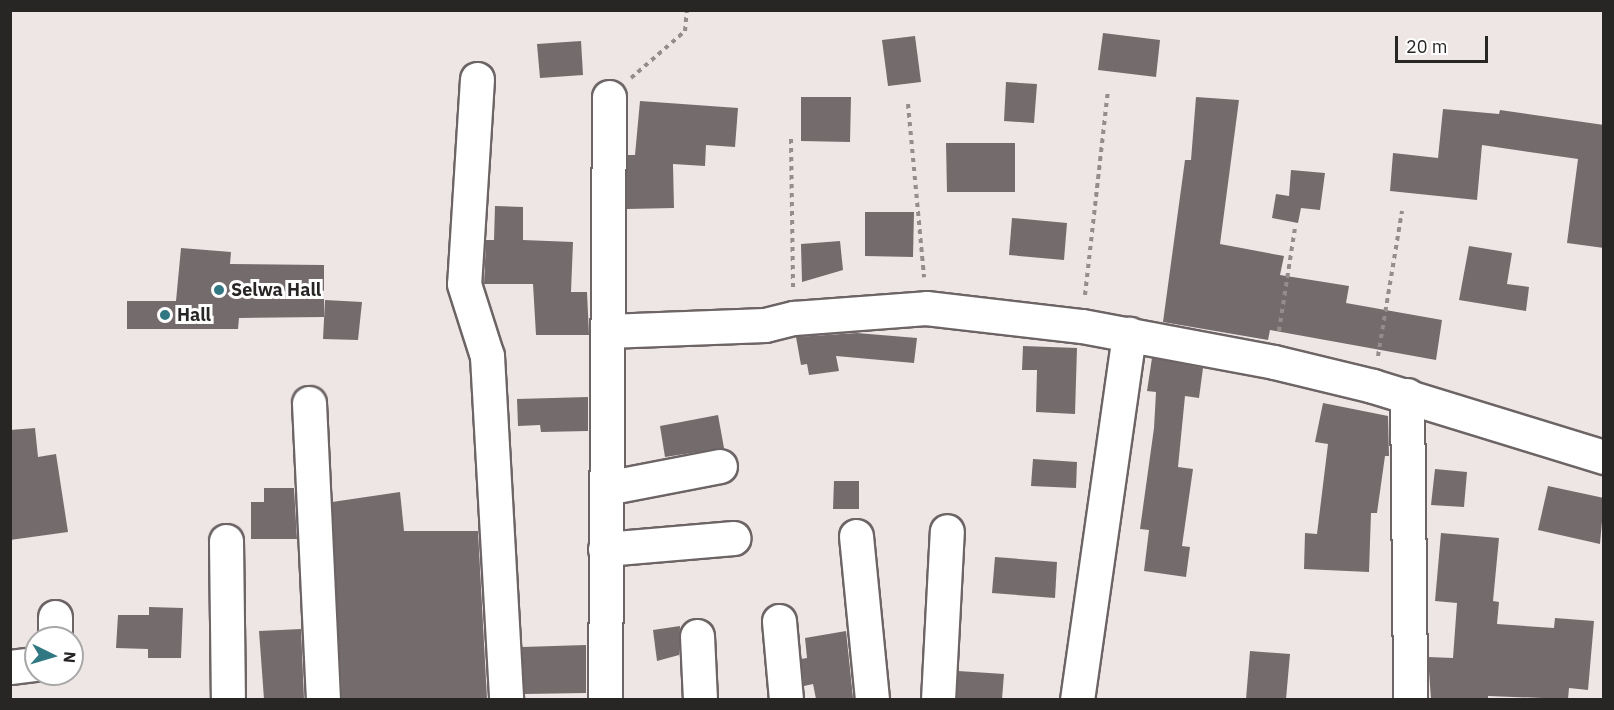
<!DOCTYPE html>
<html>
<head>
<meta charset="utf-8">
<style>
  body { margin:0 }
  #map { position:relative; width:1614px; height:710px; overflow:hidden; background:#eee5e5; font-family:"IBM Plex Sans",sans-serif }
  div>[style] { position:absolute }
  .building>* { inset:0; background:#746c6c }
  .path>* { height:4px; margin-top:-2px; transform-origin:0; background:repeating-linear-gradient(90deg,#938d8d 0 4.5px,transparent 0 9px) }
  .roads { filter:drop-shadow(2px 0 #6c6465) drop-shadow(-2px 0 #6c6465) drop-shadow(0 2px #6c6465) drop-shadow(0 -2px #6c6465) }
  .minor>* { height:33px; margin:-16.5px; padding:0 16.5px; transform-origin:16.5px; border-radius:16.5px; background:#fff }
  .dots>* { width:16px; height:16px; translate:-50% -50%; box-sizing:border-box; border:3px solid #fff; border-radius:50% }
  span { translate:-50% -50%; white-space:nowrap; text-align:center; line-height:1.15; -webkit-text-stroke:6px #fff; paint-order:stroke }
  .poi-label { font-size:18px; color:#282525; font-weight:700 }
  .left { translate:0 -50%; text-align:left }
  .frame { position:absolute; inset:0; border:12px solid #282525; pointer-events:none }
  .north { position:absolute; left:24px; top:626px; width:60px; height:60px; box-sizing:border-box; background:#fff; border:2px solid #a9a8a8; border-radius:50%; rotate:95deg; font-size:16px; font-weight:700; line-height:24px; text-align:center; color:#282525 }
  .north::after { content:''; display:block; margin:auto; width:21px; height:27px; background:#317883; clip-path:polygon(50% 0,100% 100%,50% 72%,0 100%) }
  .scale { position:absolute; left:1395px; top:36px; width:93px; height:27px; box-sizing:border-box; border:3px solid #282525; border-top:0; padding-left:8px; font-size:18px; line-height:21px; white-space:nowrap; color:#282525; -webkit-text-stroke:4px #fff; paint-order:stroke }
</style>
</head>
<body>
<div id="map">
  <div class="building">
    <i style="clip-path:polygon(1103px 33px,1160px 40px,1156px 77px,1098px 70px)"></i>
    <i style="clip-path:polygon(915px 36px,921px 82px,888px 86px,882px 40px)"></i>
    <i style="clip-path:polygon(581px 41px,583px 75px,540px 78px,537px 44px)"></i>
    <i style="clip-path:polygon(1006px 82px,1037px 84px,1034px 123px,1004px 121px)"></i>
    <i style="clip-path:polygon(801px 97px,851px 97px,850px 142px,801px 141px)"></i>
    <i style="clip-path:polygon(1196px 97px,1239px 100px,1220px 244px,1284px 256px,1280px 275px,1349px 286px,1346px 303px,1442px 320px,1436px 360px,1270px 330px,1268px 340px,1163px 322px,1185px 160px,1191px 160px)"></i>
    <i style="clip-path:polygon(640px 101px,738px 108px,735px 147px,706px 145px,705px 166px,673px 164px,674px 208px,627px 209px,627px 155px,635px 155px)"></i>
    <i style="clip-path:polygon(1443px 109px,1499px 114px,1500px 110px,1604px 125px,1604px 248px,1567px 243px,1578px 159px,1482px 145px,1477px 200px,1390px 191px,1393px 153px,1438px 158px)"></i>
    <i style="clip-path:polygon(946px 143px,1015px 143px,1015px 192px,947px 192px)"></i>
    <i style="clip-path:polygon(1291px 170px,1325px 173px,1320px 210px,1301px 208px,1298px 223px,1272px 218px,1276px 194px,1289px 196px)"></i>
    <i style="clip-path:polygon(495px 206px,523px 207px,523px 240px,573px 242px,571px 292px,587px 292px,589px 335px,536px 335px,533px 284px,484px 284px,486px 240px,494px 240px)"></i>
    <i style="clip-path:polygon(865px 212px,914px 212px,913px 257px,865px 256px)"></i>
    <i style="clip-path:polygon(1012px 218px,1067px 223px,1064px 260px,1009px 255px)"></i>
    <i style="clip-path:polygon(840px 241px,843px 270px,802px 282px,801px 244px)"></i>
    <i style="clip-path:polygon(1469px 246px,1512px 253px,1507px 284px,1529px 287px,1526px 311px,1459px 300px)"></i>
    <i style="clip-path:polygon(181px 248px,231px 252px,230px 264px,324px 265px,324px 317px,239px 318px,238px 329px,127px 329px,127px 301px,176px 301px)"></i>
    <i style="clip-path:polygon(325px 300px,362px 302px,358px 340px,323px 339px)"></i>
    <i style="clip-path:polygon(857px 333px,917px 338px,914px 363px,836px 356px,839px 371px,809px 375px,807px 364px,801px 365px,796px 337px)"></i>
    <i style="clip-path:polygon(1023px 346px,1077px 348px,1075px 414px,1036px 412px,1037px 370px,1022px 370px)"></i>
    <i style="clip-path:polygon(1152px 358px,1203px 368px,1199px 398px,1185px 396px,1178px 467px,1193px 469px,1182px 546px,1190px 547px,1186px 577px,1144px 571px,1149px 530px,1140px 529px,1154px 428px,1156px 392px,1147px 391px)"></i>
    <i style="clip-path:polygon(588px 397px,588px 431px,541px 432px,540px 425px,518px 426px,517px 399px)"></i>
    <i style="clip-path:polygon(1323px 403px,1388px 416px,1389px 456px,1385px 456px,1377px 513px,1371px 513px,1369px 572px,1304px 569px,1305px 533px,1317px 534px,1328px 444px,1315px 442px)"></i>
    <i style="clip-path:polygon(718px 415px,724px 448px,665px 457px,660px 426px)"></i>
    <i style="clip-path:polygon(35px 428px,38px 457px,56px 454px,68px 532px,10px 540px,10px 430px)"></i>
    <i style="clip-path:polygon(1033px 459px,1077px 462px,1076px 488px,1031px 486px)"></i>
    <i style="clip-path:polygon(1435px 469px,1467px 472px,1464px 507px,1431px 505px)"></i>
    <i style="clip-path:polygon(834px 481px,859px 481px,859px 509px,833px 509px)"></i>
    <i style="clip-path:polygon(1548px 486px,1604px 498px,1600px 544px,1538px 530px)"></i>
    <i style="clip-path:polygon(264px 488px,294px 488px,297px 539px,251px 539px,251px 502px,264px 502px)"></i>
    <i style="clip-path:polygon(400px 492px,404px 531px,478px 531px,487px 699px,342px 699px,332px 502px)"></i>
    <i style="clip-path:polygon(1441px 533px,1499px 538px,1493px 601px,1499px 602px,1497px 624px,1554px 628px,1555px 618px,1594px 621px,1588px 690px,1569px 688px,1568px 699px,1488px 696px,1488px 699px,1431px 699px,1428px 657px,1453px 658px,1457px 603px,1435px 601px)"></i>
    <i style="clip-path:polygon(995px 557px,1057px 562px,1055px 598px,992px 593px)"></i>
    <i style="clip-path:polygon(149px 607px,183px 608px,181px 658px,148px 658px,148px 649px,116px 648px,118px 615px,149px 615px)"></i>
    <i style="clip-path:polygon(680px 626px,679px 655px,657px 661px,653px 630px)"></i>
    <i style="clip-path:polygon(301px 629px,304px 699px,264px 699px,259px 631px)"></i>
    <i style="clip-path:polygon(846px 631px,853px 698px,816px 699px,813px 684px,804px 686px,801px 659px,807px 658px,805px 638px)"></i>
    <i style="clip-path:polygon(586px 645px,586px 693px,524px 694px,522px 647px)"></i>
    <i style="clip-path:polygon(1250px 651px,1290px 654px,1286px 699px,1246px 699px)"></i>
    <i style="clip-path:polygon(958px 671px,1004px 674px,1002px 699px,957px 699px)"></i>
  </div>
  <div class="path">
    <i style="left:631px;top:78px;width:72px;rotate:-41deg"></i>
    <i style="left:685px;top:31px;width:21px;rotate:-85deg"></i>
    <i style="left:908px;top:104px;width:174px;rotate:84.7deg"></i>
    <i style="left:791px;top:139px;width:148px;rotate:89.2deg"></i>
    <i style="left:1085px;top:295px;width:206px;rotate:-83.6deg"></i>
    <i style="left:1279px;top:331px;width:104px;rotate:-81.2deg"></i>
    <i style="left:1378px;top:356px;width:147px;rotate:-80.6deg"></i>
  </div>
  <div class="roads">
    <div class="minor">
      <i style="left:477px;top:79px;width:205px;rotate:93.6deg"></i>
      <i style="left:464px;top:284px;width:76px;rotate:72.3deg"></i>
      <i style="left:487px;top:356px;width:345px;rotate:86.8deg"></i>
      <i style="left:607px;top:331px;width:158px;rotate:-2.2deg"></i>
      <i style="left:765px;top:325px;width:30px;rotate:-14deg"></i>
      <i style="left:794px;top:318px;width:132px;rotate:-4.3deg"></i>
      <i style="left:926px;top:308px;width:157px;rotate:6.6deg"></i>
      <i style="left:1082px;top:326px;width:195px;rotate:10.6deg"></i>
      <i style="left:1274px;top:362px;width:102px;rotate:13.6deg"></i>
      <i style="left:1373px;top:386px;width:242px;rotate:17.1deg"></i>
      <i style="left:1407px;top:395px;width:305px;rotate:89.4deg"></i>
      <i style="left:309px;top:403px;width:297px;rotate:87.3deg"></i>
      <i style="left:606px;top:488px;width:116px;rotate:-10.9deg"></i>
      <i style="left:856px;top:536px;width:165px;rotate:84.4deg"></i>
      <i style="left:226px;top:541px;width:159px;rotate:89.3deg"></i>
      <i style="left:605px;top:549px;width:129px;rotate:-4.9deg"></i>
      <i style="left:779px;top:621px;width:79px;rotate:84.9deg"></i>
      <i style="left:697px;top:636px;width:64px;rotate:87.3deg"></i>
      <i style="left:55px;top:638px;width:21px;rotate:-90deg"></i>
      <i style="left:10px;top:667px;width:26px;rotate:-7deg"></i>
      <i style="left:605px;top:700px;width:603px;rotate:-89.62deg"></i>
      <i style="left:938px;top:700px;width:169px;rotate:-87deg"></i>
      <i style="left:1077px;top:700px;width:370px;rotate:-81.9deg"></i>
    </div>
  </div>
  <div class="dots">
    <i style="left:219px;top:290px;background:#317883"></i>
    <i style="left:165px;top:315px;background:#317883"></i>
  </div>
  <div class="poi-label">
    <span class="left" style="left:231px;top:290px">Selwa Hall</span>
    <span class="left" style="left:177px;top:315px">Hall</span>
  </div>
  <div class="frame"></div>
  <div class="north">N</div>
  <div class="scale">20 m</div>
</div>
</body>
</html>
